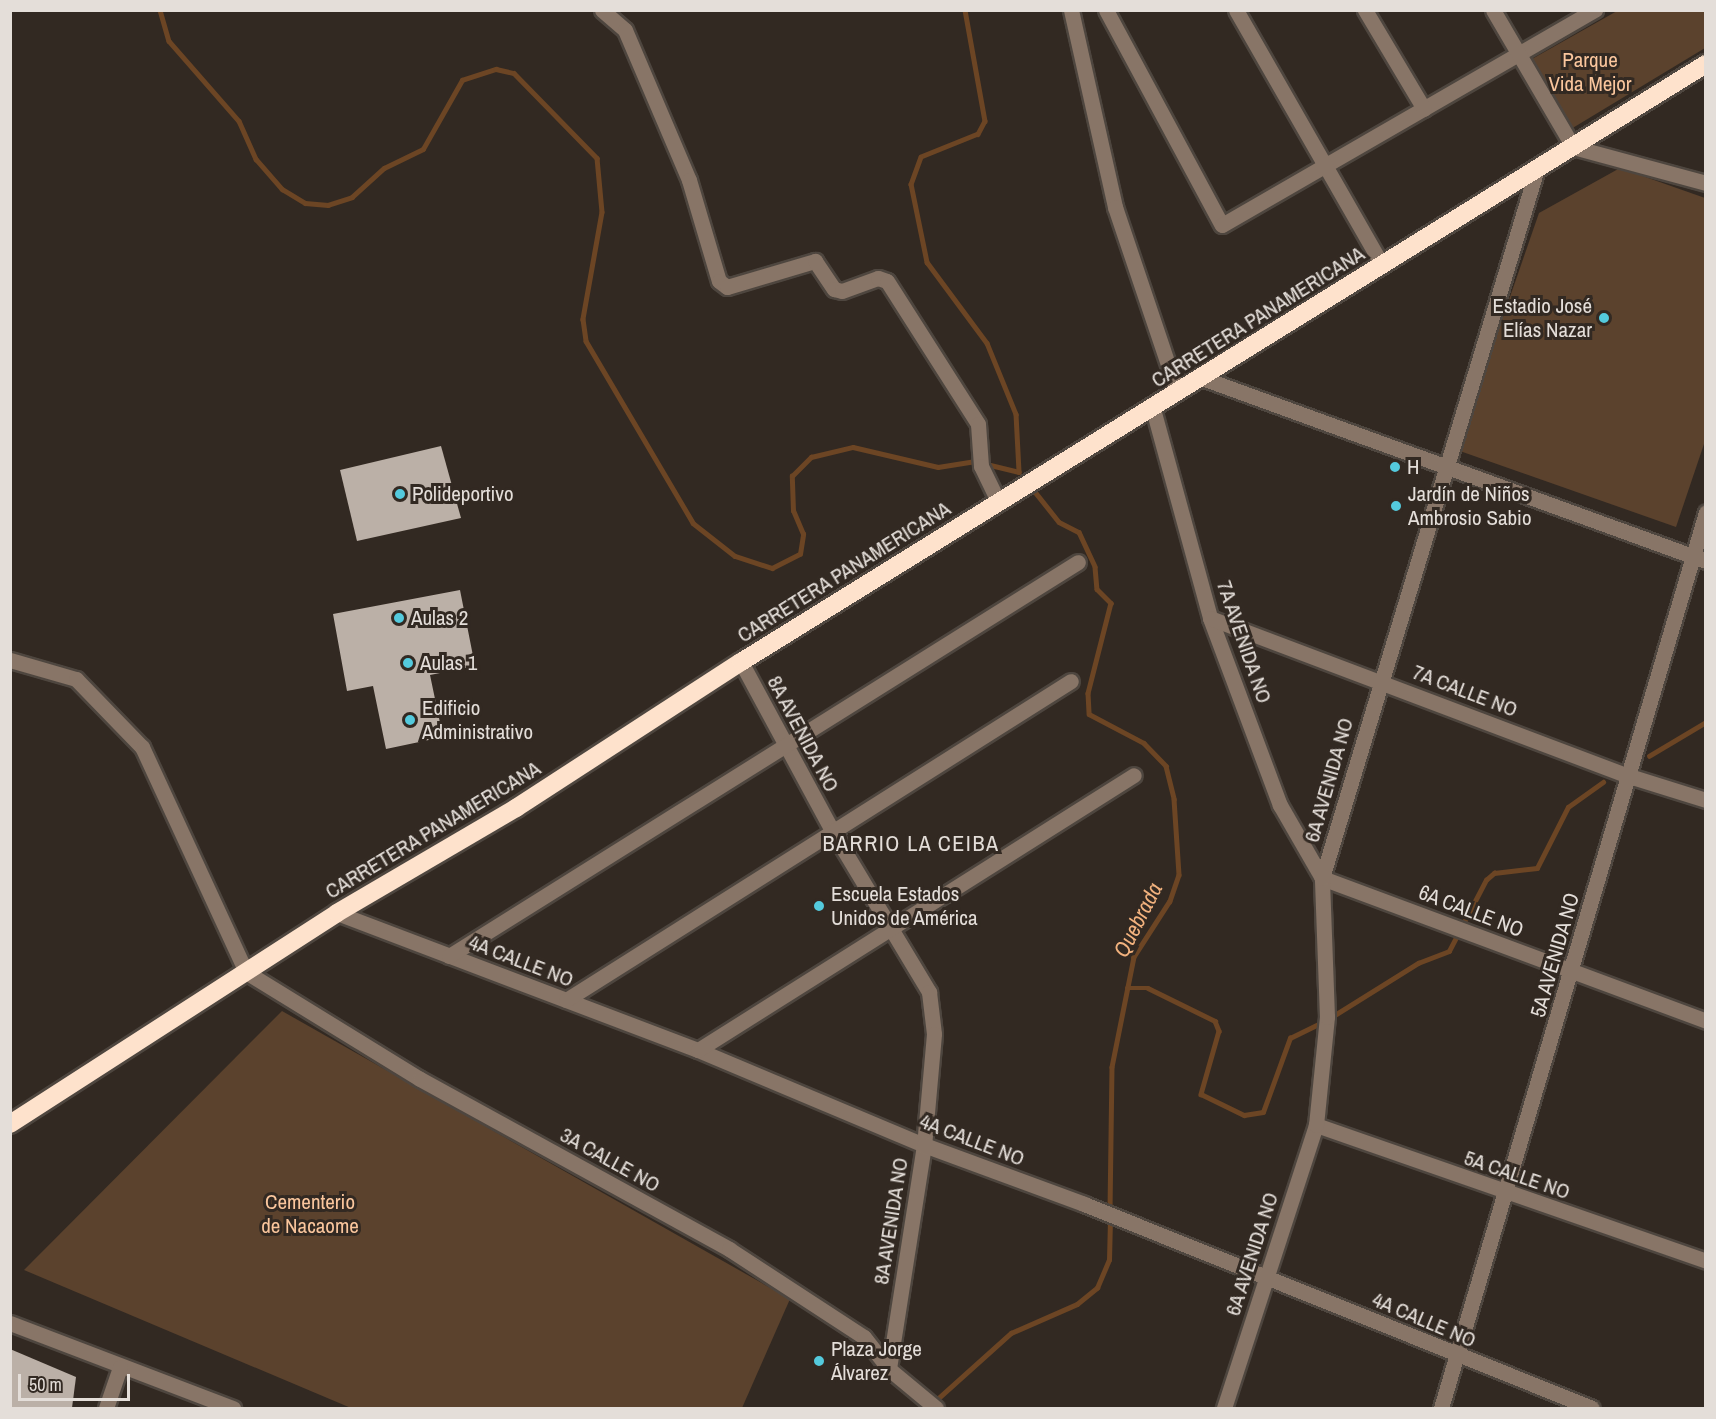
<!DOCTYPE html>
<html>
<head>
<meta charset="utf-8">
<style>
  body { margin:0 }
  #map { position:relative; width:1716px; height:1419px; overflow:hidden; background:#322922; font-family:"Archivo Narrow",sans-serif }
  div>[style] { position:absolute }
  .green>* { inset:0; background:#5b422d }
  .stream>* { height:4.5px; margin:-2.25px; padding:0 2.25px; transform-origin:2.25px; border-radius:2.25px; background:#6c4524 }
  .building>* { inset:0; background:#bbb0a7 }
  .roads { filter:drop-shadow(2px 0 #4e463f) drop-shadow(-2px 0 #4e463f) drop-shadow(0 2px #4e463f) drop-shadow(0 -2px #4e463f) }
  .minor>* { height:15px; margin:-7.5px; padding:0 7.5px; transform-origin:7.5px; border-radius:7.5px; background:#887567 }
  .highway>* { height:18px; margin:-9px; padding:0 9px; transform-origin:9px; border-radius:9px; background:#fee2cc }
  .dots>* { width:16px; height:16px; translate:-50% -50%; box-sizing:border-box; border:3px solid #322922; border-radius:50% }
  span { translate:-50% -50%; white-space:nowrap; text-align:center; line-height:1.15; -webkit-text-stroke:6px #322922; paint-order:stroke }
  .park-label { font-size:21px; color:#fac69d }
  .poi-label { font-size:21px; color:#e4ded9 }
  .right { translate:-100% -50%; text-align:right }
  .left { translate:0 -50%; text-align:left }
  .street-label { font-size:21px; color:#e4ded9 }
  .neighbourhood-label { font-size:22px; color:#e4ded9; letter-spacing:1.5px }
  .water-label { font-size:22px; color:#f2b27e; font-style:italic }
  .frame { position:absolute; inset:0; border:12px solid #e4ded9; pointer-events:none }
  .scale { position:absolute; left:18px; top:1374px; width:112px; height:27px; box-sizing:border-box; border:3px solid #e4ded9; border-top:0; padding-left:8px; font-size:18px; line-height:21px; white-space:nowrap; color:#e4ded9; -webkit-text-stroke:4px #322922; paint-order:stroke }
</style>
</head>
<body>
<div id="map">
  <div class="green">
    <i style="clip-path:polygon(1617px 11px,1705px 11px,1705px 48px,1571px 129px,1532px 59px)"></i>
    <i style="clip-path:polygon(1620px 168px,1705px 198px,1705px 441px,1676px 527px,1457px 450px,1539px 213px)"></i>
    <i style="clip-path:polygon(282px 1011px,790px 1299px,742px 1408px,351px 1408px,24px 1270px)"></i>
  </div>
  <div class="stream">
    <i style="left:160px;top:10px;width:32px;rotate:74deg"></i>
    <i style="left:169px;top:41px;width:106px;rotate:48.8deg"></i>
    <i style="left:239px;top:121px;width:42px;rotate:65.9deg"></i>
    <i style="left:256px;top:159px;width:40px;rotate:49deg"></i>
    <i style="left:282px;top:189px;width:27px;rotate:31deg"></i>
    <i style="left:305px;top:203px;width:23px;rotate:5deg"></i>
    <i style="left:328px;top:205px;width:25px;rotate:-18deg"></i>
    <i style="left:352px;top:197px;width:43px;rotate:-42.2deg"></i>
    <i style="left:384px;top:168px;width:43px;rotate:-26deg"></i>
    <i style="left:423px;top:149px;width:79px;rotate:-60.5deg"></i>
    <i style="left:462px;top:80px;width:36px;rotate:-18deg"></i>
    <i style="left:496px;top:69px;width:18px;rotate:13deg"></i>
    <i style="left:514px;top:73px;width:119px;rotate:45.7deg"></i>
    <i style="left:597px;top:158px;width:54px;rotate:84.7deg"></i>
    <i style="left:602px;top:212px;width:109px;rotate:100.1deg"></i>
    <i style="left:583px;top:319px;width:22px;rotate:82deg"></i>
    <i style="left:586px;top:341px;width:211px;rotate:59.5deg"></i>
    <i style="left:693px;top:523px;width:53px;rotate:38.2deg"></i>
    <i style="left:735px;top:556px;width:39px;rotate:18deg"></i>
    <i style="left:772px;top:568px;width:31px;rotate:-27deg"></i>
    <i style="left:800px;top:554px;width:20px;rotate:-81deg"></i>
    <i style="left:803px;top:534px;width:25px;rotate:-113deg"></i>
    <i style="left:793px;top:511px;width:35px;rotate:-92deg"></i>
    <i style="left:792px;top:476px;width:27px;rotate:-45deg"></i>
    <i style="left:811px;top:457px;width:43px;rotate:-13.4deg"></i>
    <i style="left:853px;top:447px;width:87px;rotate:13.2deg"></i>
    <i style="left:938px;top:467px;width:36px;rotate:-9deg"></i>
    <i style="left:974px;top:461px;width:46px;rotate:13.7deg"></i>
    <i style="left:965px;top:10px;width:113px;rotate:79.8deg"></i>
    <i style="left:985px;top:121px;width:15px;rotate:118deg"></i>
    <i style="left:978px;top:134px;width:61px;rotate:158deg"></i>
    <i style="left:921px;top:157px;width:29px;rotate:110deg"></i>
    <i style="left:911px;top:184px;width:80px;rotate:78.4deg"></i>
    <i style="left:927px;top:262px;width:101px;rotate:53.5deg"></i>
    <i style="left:987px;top:343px;width:77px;rotate:67.8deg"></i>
    <i style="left:1016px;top:414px;width:58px;rotate:87deg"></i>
    <i style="left:1032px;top:488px;width:43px;rotate:51.5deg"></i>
    <i style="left:1059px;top:522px;width:22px;rotate:27deg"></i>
    <i style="left:1079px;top:532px;width:38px;rotate:65deg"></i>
    <i style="left:1095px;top:567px;width:22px;rotate:85deg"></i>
    <i style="left:1097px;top:589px;width:20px;rotate:45deg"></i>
    <i style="left:1111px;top:603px;width:93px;rotate:104.3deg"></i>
    <i style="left:1088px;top:693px;width:21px;rotate:87deg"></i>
    <i style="left:1089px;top:714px;width:62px;rotate:27.8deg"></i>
    <i style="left:1144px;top:743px;width:32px;rotate:46deg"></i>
    <i style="left:1166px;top:766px;width:34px;rotate:76deg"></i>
    <i style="left:1174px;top:799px;width:76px;rotate:86.2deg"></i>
    <i style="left:1179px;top:875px;width:28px;rotate:109deg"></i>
    <i style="left:1170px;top:901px;width:67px;rotate:122.7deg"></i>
    <i style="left:1134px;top:957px;width:112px;rotate:101.3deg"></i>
    <i style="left:1112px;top:1067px;width:144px;rotate:90.8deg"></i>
    <i style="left:1649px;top:756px;width:66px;rotate:-30.8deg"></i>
    <i style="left:1127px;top:988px;width:21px"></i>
    <i style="left:1148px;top:988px;width:75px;rotate:26.2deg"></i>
    <i style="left:1215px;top:1021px;width:11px;rotate:68deg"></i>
    <i style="left:1219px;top:1031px;width:66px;rotate:105.9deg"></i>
    <i style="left:1201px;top:1094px;width:48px;rotate:26deg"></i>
    <i style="left:1244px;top:1115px;width:19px;rotate:-9deg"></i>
    <i style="left:1263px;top:1112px;width:79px;rotate:-70deg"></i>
    <i style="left:1290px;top:1038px;width:37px;rotate:-26deg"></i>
    <i style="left:1330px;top:1018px;width:104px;rotate:-32deg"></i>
    <i style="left:1418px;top:963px;width:33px;rotate:-21deg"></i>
    <i style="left:1449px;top:951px;width:80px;rotate:-62.5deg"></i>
    <i style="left:1486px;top:880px;width:11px;rotate:-41deg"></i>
    <i style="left:1494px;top:873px;width:43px;rotate:-6.6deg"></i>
    <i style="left:1537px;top:868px;width:68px;rotate:-63.1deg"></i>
    <i style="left:1568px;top:807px;width:43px;rotate:-35.5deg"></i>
    <i style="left:933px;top:1403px;width:105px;rotate:-41.9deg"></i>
    <i style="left:1011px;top:1333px;width:72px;rotate:-23.7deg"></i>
    <i style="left:1077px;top:1304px;width:26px;rotate:-39deg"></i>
    <i style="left:1097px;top:1288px;width:30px;rotate:-67deg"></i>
    <i style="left:1109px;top:1260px;width:41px;rotate:-88.6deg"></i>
  </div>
  <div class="building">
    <i style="clip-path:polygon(441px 446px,461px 518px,357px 541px,340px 470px)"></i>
    <i style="clip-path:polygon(460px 590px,475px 666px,430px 675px,443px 737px,386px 749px,373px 686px,347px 691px,333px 614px)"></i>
    <i style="clip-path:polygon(10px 1349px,76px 1377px,72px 1408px,10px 1408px)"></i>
  </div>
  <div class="roads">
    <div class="minor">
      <i style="left:602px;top:10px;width:30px;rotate:41deg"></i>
      <i style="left:625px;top:30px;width:163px;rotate:66.9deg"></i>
      <i style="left:689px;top:180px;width:105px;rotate:73.5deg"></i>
      <i style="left:719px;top:281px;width:10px;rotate:37deg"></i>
      <i style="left:727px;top:287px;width:92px;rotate:-16.5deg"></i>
      <i style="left:815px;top:261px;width:34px;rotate:56deg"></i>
      <i style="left:834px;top:289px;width:8px;rotate:14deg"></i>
      <i style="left:842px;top:291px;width:38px;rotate:-20deg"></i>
      <i style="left:878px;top:278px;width:9px;rotate:18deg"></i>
      <i style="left:887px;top:281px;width:169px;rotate:57.5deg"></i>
      <i style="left:978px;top:424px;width:42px;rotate:85.9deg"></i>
      <i style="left:981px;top:466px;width:41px;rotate:64.1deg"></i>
      <i style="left:1071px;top:10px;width:202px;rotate:77.4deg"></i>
      <i style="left:1115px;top:207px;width:194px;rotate:71.4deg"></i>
      <i style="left:1106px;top:10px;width:244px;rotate:61.7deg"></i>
      <i style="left:1222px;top:225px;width:431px;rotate:-30deg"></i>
      <i style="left:1236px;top:10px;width:294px;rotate:60.2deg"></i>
      <i style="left:1365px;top:10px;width:115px;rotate:59.2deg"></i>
      <i style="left:1493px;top:10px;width:159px;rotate:59.7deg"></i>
      <i style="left:1573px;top:147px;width:138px;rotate:15.1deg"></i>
      <i style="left:1202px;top:378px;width:536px;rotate:19.96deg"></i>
      <i style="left:1153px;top:409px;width:217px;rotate:74.7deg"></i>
      <i style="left:1210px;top:618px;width:200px;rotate:69.5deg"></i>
      <i style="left:1280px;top:805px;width:84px;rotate:60.1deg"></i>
      <i style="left:1210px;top:618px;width:448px;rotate:20.7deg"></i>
      <i style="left:1629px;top:776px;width:81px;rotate:17.3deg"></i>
      <i style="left:10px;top:660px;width:69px;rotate:16.1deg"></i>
      <i style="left:76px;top:679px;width:95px;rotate:45.9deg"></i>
      <i style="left:142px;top:747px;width:248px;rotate:65.2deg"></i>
      <i style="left:246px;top:972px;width:204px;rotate:31.6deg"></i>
      <i style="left:420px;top:1079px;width:353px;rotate:28.8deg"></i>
      <i style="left:729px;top:1249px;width:161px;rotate:33.1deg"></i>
      <i style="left:864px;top:1337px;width:41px;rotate:52deg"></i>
      <i style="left:889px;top:1369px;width:61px;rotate:39.7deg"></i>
      <i style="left:741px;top:662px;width:193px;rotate:61.6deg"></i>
      <i style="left:833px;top:832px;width:187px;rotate:59deg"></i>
      <i style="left:929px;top:992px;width:42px;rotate:83.2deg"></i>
      <i style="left:934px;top:1034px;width:111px;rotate:95.1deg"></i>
      <i style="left:924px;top:1145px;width:227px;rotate:98.9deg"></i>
      <i style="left:1322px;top:878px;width:410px;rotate:20.4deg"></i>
      <i style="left:337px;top:913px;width:386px;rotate:20.8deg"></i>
      <i style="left:698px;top:1050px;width:245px;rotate:22.8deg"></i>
      <i style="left:924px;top:1145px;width:171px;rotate:20.2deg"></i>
      <i style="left:1084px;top:1204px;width:547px;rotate:21.88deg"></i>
      <i style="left:449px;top:956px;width:742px;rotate:-32.06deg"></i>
      <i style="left:566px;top:1000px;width:597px;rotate:-32.28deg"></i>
      <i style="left:698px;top:1050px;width:515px;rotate:-32.24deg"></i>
      <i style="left:1316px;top:1125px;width:413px;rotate:19.2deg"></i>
      <i style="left:10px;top:1323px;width:239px;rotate:20.9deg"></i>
      <i style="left:106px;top:1408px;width:43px;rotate:-71.1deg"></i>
      <i style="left:1224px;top:1408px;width:298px;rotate:-72deg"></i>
      <i style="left:1316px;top:1125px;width:109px;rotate:-84.2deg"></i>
      <i style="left:1327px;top:1017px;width:139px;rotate:-92.1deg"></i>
      <i style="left:1322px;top:878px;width:738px;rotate:-73.14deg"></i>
      <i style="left:1441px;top:1408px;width:934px;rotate:-73.52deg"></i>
    </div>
    <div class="highway">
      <i style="left:10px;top:1124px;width:389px;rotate:-32.8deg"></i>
      <i style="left:337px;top:913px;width:208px;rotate:-30.4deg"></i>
      <i style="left:516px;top:808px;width:268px;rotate:-33deg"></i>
      <i style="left:741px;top:662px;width:1135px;rotate:-31.79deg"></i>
    </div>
  </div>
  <div class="dots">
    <i style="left:1604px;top:318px;background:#54cadd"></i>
    <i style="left:1395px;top:467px;background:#54cadd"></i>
    <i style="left:400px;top:494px;background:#54cadd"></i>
    <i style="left:1396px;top:506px;background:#54cadd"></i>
    <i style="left:399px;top:618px;background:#54cadd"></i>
    <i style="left:408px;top:663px;background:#54cadd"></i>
    <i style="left:410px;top:720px;background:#54cadd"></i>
    <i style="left:819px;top:906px;background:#54cadd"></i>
    <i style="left:819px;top:1361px;background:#54cadd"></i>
  </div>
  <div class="park-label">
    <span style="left:1590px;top:72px">Parque<br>Vida Mejor</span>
    <span style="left:310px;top:1214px">Cementerio<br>de Nacaome</span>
  </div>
  <div class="poi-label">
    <span class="right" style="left:1592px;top:318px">Estadio José<br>Elías Nazar</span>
    <span class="left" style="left:1407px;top:467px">H</span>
    <span class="left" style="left:412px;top:494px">Polideportivo</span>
    <span class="left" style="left:1408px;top:506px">Jardín de Niños<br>Ambrosio Sabio</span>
    <span class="left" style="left:411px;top:618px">Aulas 2</span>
    <span class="left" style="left:420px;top:663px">Aulas 1</span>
    <span class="left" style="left:422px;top:720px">Edificio<br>Administrativo</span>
    <span class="left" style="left:831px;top:906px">Escuela Estados<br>Unidos de América</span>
    <span class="left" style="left:831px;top:1361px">Plaza Jorge<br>Álvarez</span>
  </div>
  <div class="street-label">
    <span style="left:1258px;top:317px;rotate:-32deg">CARRETERA PANAMERICANA</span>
    <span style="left:844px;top:572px;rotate:-32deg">CARRETERA PANAMERICANA</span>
    <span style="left:1244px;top:642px;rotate:71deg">7A AVENIDA NO</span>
    <span style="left:1465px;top:691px;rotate:21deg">7A CALLE NO</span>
    <span style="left:803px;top:734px;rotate:62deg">8A AVENIDA NO</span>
    <span style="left:1329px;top:780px;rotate:-74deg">6A AVENIDA NO</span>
    <span style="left:433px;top:830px;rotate:-31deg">CARRETERA PANAMERICANA</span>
    <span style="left:1471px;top:911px;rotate:21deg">6A CALLE NO</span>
    <span style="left:1555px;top:955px;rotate:-74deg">5A AVENIDA NO</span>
    <span style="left:521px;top:961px;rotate:21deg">4A CALLE NO</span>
    <span style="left:972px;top:1140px;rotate:21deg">4A CALLE NO</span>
    <span style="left:610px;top:1160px;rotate:29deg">3A CALLE NO</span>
    <span style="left:1517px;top:1175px;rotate:19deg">5A CALLE NO</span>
    <span style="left:891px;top:1221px;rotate:-81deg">8A AVENIDA NO</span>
    <span style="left:1252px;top:1254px;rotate:-72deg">6A AVENIDA NO</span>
    <span style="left:1424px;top:1320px;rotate:23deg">4A CALLE NO</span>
  </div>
  <div class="neighbourhood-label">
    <span style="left:911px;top:844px">BARRIO LA CEIBA</span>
  </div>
  <div class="water-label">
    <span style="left:1138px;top:920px;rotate:-63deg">Quebrada</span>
  </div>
  <div class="frame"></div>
  <div class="scale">50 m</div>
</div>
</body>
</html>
